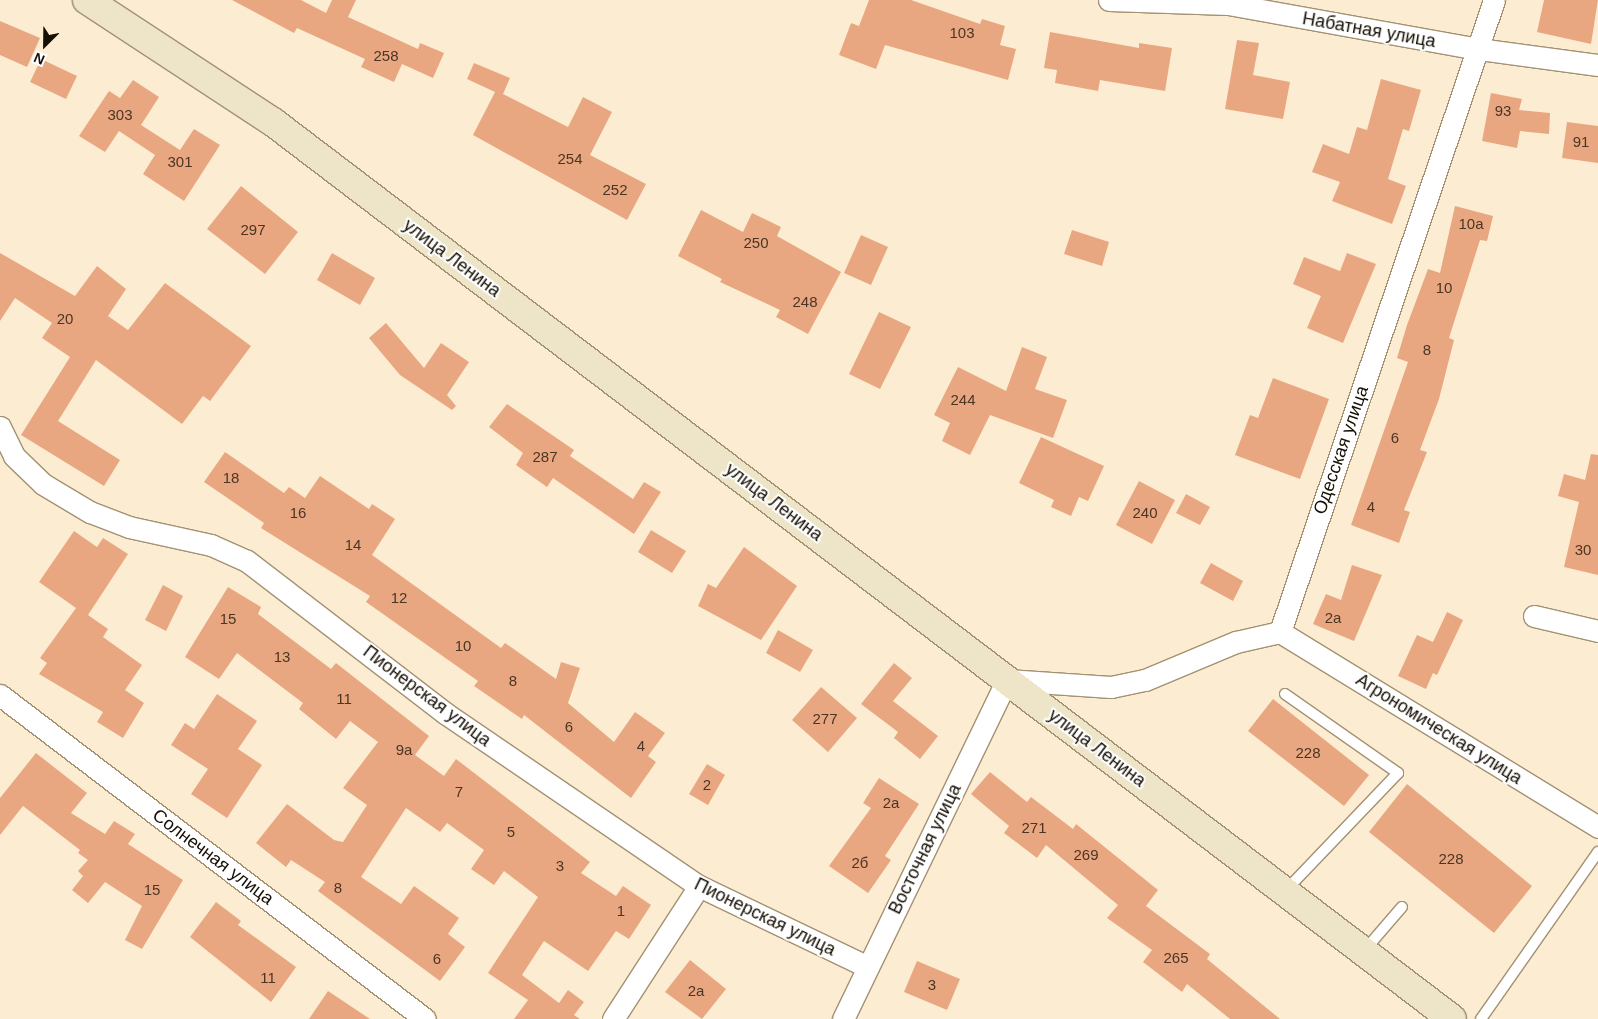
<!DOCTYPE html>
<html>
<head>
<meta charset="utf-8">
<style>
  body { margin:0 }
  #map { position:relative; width:1598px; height:1019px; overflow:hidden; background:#fcedd2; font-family:Arial,sans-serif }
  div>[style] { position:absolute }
  .building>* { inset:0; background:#e9a781 }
  .roads { filter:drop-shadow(1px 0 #a39172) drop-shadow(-1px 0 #a39172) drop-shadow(0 1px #a39172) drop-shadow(0 -1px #a39172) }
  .lane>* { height:10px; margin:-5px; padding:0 5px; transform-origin:5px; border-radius:5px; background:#fff }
  .street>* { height:21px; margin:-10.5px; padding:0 10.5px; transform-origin:10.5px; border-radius:10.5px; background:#fff }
  .secondary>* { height:28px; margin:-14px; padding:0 14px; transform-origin:14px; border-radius:14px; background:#eee5c9 }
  span { translate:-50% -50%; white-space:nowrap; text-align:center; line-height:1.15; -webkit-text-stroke:4px #fff; paint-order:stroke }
  .number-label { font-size:15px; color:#4b3524 }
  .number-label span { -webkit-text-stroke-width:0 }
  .street-label { font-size:18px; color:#160f05 }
  .north { position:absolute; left:20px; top:20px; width:50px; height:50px; -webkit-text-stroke:4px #fff; paint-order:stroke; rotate:203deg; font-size:14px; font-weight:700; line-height:20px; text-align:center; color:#160f05 }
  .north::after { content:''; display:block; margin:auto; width:18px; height:22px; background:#160f05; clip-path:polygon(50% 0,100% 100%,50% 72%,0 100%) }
</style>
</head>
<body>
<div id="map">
  <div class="building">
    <i style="clip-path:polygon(232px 0,301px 0,326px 13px,332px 0,356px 0,348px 17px,418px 49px,420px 43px,444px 53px,433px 78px,402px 64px,394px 82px,361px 67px,365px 59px,297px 28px,294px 33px)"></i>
    <i style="clip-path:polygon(869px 0,911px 0,980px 24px,982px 19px,1005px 26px,1000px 45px,1016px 49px,1008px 80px,885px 45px,876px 69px,839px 55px,851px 23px,859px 26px)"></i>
    <i style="clip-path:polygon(1544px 0,1598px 0,1591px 44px,1537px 32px)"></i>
    <i style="clip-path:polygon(0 21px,40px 38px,27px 67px,0 55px)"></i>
    <i style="clip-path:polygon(1050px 32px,1139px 48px,1139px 43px,1172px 48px,1165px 91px,1100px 80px,1098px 91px,1055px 83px,1057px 70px,1044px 68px)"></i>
    <i style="clip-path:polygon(1237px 40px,1259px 43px,1253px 75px,1290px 82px,1283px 119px,1225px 109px)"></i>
    <i style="clip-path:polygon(41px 59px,77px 76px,66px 99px,30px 82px)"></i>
    <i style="clip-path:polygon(474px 63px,510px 78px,503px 94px,568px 127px,583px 97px,612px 112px,590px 155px,646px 184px,627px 220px,473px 135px,495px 92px,467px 79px)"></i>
    <i style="clip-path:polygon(1381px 79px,1421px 90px,1409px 131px,1403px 129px,1388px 179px,1406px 186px,1392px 224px,1332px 201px,1340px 182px,1312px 172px,1323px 144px,1349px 154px,1357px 127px,1367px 130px)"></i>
    <i style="clip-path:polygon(133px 80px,159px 97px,141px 125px,180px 150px,194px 129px,220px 145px,184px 201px,143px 174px,155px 155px,119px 131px,105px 152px,79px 136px,109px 91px,120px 98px)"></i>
    <i style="clip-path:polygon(1491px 93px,1522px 99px,1519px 110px,1550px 113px,1549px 134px,1520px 131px,1517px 148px,1482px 141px)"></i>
    <i style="clip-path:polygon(1567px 122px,1598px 126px,1598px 163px,1562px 158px)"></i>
    <i style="clip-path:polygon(241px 186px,298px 232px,265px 274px,207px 229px)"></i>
    <i style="clip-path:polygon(1455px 206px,1493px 216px,1487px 241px,1480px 240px,1449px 338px,1454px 340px,1439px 399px,1420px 450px,1427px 452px,1404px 510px,1410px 512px,1399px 543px,1351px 525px,1408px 362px,1397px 358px,1407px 325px,1428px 269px,1440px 273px)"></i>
    <i style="clip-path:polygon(701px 210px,743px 232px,752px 213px,781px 227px,777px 236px,841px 272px,808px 334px,776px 317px,780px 310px,720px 282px,722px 279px,678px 256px)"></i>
    <i style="clip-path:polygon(1072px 230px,1109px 242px,1102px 266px,1064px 254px)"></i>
    <i style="clip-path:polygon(861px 235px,888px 247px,871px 285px,844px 273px)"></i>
    <i style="clip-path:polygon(0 253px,75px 296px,97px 266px,126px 289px,108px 316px,128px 330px,165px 283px,251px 346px,210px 401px,203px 396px,182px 424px,96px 360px,58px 421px,120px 460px,104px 486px,21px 435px,70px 357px,42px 338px,52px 323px,15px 298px,0 321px)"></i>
    <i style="clip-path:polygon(332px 253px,375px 278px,360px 305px,317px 280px)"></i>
    <i style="clip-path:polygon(1347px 253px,1376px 264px,1343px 343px,1307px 328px,1321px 296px,1293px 284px,1304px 257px,1340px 271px)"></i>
    <i style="clip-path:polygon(879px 312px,911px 327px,880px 389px,849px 374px)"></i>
    <i style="clip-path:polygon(386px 323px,424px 368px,441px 343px,469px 362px,447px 395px,456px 406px,452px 410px,400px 375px,369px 338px)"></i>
    <i style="clip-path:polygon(1022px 347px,1047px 357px,1035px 389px,1067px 400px,1053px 438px,990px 415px,970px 455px,942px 441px,950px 423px,934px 415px,958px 367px,1006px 391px)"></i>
    <i style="clip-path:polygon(1273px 378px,1329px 399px,1300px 479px,1235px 455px,1250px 415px,1258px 418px)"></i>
    <i style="clip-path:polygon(507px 404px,574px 450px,570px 456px,633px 499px,644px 482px,661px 492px,634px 534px,553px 478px,547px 487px,516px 465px,523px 453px,489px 427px)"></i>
    <i style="clip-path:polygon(1041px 437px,1104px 466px,1088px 501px,1079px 497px,1071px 516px,1051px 507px,1054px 500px,1019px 483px)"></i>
    <i style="clip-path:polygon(225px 452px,284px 493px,289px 487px,305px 498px,320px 476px,369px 509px,372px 504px,395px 519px,372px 555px,501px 648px,505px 643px,556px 679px,561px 662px,580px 668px,568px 703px,614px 742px,635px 712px,665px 733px,648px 756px,656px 762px,631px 798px,524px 715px,522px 719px,474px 686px,478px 681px,366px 602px,370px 596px,261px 528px,264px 523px,204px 482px)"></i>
    <i style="clip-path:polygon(1591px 454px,1598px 455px,1598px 575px,1564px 567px,1579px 502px,1558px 496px,1564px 474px,1585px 480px)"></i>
    <i style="clip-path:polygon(1139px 481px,1175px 500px,1152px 544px,1116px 525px)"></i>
    <i style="clip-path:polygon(1186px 494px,1210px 507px,1200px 525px,1176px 513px)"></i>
    <i style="clip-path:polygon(651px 530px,686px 551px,672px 573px,638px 552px)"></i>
    <i style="clip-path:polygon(74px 531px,97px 547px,103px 538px,128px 554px,88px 615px,108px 629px,103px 637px,142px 665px,125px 690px,144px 703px,123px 738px,97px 722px,103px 712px,39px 674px,47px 663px,40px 658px,76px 608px,39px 582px)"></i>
    <i style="clip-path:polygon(744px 547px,797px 586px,761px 640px,698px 606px,708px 584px,716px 588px)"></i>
    <i style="clip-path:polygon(1211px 563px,1243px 581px,1233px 601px,1200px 583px)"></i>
    <i style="clip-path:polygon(1352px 565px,1382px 575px,1354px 641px,1313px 624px,1326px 594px,1341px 600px)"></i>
    <i style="clip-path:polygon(163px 585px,183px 596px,166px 631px,145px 620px)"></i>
    <i style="clip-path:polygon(228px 587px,261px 607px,258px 614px,331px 669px,336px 663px,429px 736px,415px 755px,444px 776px,456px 759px,590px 862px,581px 873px,616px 896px,623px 886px,651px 905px,629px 939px,616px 931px,588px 971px,544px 941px,522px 975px,559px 1003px,568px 990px,584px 1002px,574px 1015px,580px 1019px,514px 1019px,528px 1000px,488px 973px,538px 897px,504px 871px,494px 885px,471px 869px,484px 850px,447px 823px,440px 832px,406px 808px,361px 877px,401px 904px,414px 886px,459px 918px,448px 934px,465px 947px,440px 981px,318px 891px,325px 882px,291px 860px,286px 867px,256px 843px,287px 804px,334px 840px,343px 842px,367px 805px,343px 788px,378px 742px,350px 721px,336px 739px,299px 709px,303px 703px,237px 653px,219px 679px,185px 657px)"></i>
    <i style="clip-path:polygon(1447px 612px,1463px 620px,1437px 675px,1433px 673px,1426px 689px,1398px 676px,1417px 635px,1433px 642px)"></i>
    <i style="clip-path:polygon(778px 630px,813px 650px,800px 672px,766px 653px)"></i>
    <i style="clip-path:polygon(894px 663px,912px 678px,893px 701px,938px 736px,920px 759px,894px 738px,898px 732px,861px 704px)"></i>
    <i style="clip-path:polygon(821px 687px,857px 718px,828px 752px,792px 720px)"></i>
    <i style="clip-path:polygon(217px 694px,257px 721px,238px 749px,262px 765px,227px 818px,191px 794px,208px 769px,171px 745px,185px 723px,194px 729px)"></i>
    <i style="clip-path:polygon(1273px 699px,1369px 775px,1344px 806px,1248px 731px)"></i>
    <i style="clip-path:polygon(36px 753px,87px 793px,71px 813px,105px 834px,114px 821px,135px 834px,128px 844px,183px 880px,142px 949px,125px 940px,142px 906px,105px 882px,88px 903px,72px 890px,83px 876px,78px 871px,88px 860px,78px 853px,80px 850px,23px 806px,0 835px,0 798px)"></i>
    <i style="clip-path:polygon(707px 764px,725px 775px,708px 805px,689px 794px)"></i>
    <i style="clip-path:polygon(990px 772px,1027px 802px,1031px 797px,1073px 829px,1076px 824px,1158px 890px,1146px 906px,1210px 954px,1207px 959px,1280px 1019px,1230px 1019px,1187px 984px,1182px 992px,1143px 962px,1152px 950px,1107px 918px,1118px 905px,1046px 845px,1037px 858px,1004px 833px,1009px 826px,971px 794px)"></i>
    <i style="clip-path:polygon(879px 778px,919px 804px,885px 856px,891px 860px,868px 893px,829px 866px,871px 808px,863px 803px)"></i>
    <i style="clip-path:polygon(1407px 784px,1532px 886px,1494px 933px,1369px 832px)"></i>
    <i style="clip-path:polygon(216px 902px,241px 921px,238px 925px,296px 967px,271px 1002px,190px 937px)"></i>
    <i style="clip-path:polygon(690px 960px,726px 989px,702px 1019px,665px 992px)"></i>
    <i style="clip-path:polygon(917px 961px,960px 979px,947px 1010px,904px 992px)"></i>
    <i style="clip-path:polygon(328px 991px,370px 1019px,309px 1019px)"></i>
  </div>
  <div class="roads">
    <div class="lane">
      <i style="left:1285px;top:694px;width:138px;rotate:35deg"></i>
      <i style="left:1398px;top:773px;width:162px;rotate:133.7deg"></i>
      <i style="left:1364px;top:951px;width:58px;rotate:-49.2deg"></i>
      <i style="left:1481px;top:1019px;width:204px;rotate:-55deg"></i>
    </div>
    <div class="street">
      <i style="left:1109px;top:0;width:119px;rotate:1.9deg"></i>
      <i style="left:1228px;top:4px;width:255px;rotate:10.2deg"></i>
      <i style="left:1479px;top:49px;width:120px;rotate:7.7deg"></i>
      <i style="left:0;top:427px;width:32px;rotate:64deg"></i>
      <i style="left:14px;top:456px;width:40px;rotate:44deg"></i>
      <i style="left:43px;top:484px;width:55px;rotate:30.8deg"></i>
      <i style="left:90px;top:512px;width:42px;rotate:21deg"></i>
      <i style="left:129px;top:527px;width:84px;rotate:12.4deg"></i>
      <i style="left:211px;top:545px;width:39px;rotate:24deg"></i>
      <i style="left:247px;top:561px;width:250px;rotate:37.5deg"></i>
      <i style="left:445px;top:713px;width:307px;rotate:34.3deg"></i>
      <i style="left:699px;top:886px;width:185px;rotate:25.6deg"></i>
      <i style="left:1534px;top:616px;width:66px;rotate:13.2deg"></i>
      <i style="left:1280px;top:632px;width:373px;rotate:31.5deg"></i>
      <i style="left:0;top:695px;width:534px;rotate:37.32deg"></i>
      <i style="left:613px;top:1019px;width:158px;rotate:-57.1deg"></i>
      <i style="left:843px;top:1019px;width:377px;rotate:-64.2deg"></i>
      <i style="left:1007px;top:680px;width:104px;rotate:3.9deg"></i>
      <i style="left:1111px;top:687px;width:35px;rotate:-12deg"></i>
      <i style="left:1145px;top:680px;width:99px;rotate:-22.7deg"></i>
      <i style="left:1236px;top:642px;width:45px;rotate:-12.8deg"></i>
      <i style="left:1280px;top:632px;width:667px;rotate:-71.29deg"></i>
    </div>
    <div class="secondary">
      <i style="left:87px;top:0;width:222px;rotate:33.3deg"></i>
      <i style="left:273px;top:122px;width:1481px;rotate:37.26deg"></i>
    </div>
  </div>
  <div class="number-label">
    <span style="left:962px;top:33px">103</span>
    <span style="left:386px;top:56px">258</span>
    <span style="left:1503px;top:111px">93</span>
    <span style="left:120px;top:115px">303</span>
    <span style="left:1581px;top:142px">91</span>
    <span style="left:570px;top:159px">254</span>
    <span style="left:180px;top:162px">301</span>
    <span style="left:615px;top:190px">252</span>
    <span style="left:1471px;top:224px">10а</span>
    <span style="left:253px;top:230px">297</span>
    <span style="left:756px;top:243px">250</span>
    <span style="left:1444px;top:288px">10</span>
    <span style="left:805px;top:302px">248</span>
    <span style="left:65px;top:319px">20</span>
    <span style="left:1427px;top:350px">8</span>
    <span style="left:963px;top:400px">244</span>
    <span style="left:1395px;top:438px">6</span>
    <span style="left:545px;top:457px">287</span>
    <span style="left:231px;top:478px">18</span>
    <span style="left:1371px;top:507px">4</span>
    <span style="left:298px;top:513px">16</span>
    <span style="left:1145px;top:513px">240</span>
    <span style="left:353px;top:545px">14</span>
    <span style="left:1583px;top:550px">30</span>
    <span style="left:399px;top:598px">12</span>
    <span style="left:1333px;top:618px">2а</span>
    <span style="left:228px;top:619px">15</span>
    <span style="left:463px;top:646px">10</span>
    <span style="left:282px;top:657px">13</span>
    <span style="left:513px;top:681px">8</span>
    <span style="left:344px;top:699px">11</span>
    <span style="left:825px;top:719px">277</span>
    <span style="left:569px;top:727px">6</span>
    <span style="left:641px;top:746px">4</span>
    <span style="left:404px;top:750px">9а</span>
    <span style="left:1308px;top:753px">228</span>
    <span style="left:707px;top:785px">2</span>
    <span style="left:459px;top:792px">7</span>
    <span style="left:891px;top:803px">2а</span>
    <span style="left:1034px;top:828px">271</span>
    <span style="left:511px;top:832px">5</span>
    <span style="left:1086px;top:855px">269</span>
    <span style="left:1451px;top:859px">228</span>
    <span style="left:860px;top:863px">2б</span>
    <span style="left:560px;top:866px">3</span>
    <span style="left:338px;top:888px">8</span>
    <span style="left:152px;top:890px">15</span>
    <span style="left:621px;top:911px">1</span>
    <span style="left:1176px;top:958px">265</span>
    <span style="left:437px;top:959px">6</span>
    <span style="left:268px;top:978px">11</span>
    <span style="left:932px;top:985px">3</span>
    <span style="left:696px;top:991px">2а</span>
  </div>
  <div class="street-label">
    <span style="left:1369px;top:30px;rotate:10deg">Набатная улица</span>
    <span style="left:452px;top:258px;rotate:37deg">улица Ленина</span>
    <span style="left:1341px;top:450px;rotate:-71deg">Одесская улица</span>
    <span style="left:774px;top:502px;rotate:37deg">улица Ленина</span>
    <span style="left:427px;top:696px;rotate:37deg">Пионерская улица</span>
    <span style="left:1439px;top:729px;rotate:32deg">Агрономическая улица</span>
    <span style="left:1097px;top:748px;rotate:37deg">улица Ленина</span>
    <span style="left:925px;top:849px;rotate:-64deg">Восточная улица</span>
    <span style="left:213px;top:857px;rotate:37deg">Солнечная улица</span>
    <span style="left:765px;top:917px;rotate:26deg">Пионерская улица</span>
  </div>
  <div class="north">N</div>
</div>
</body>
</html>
